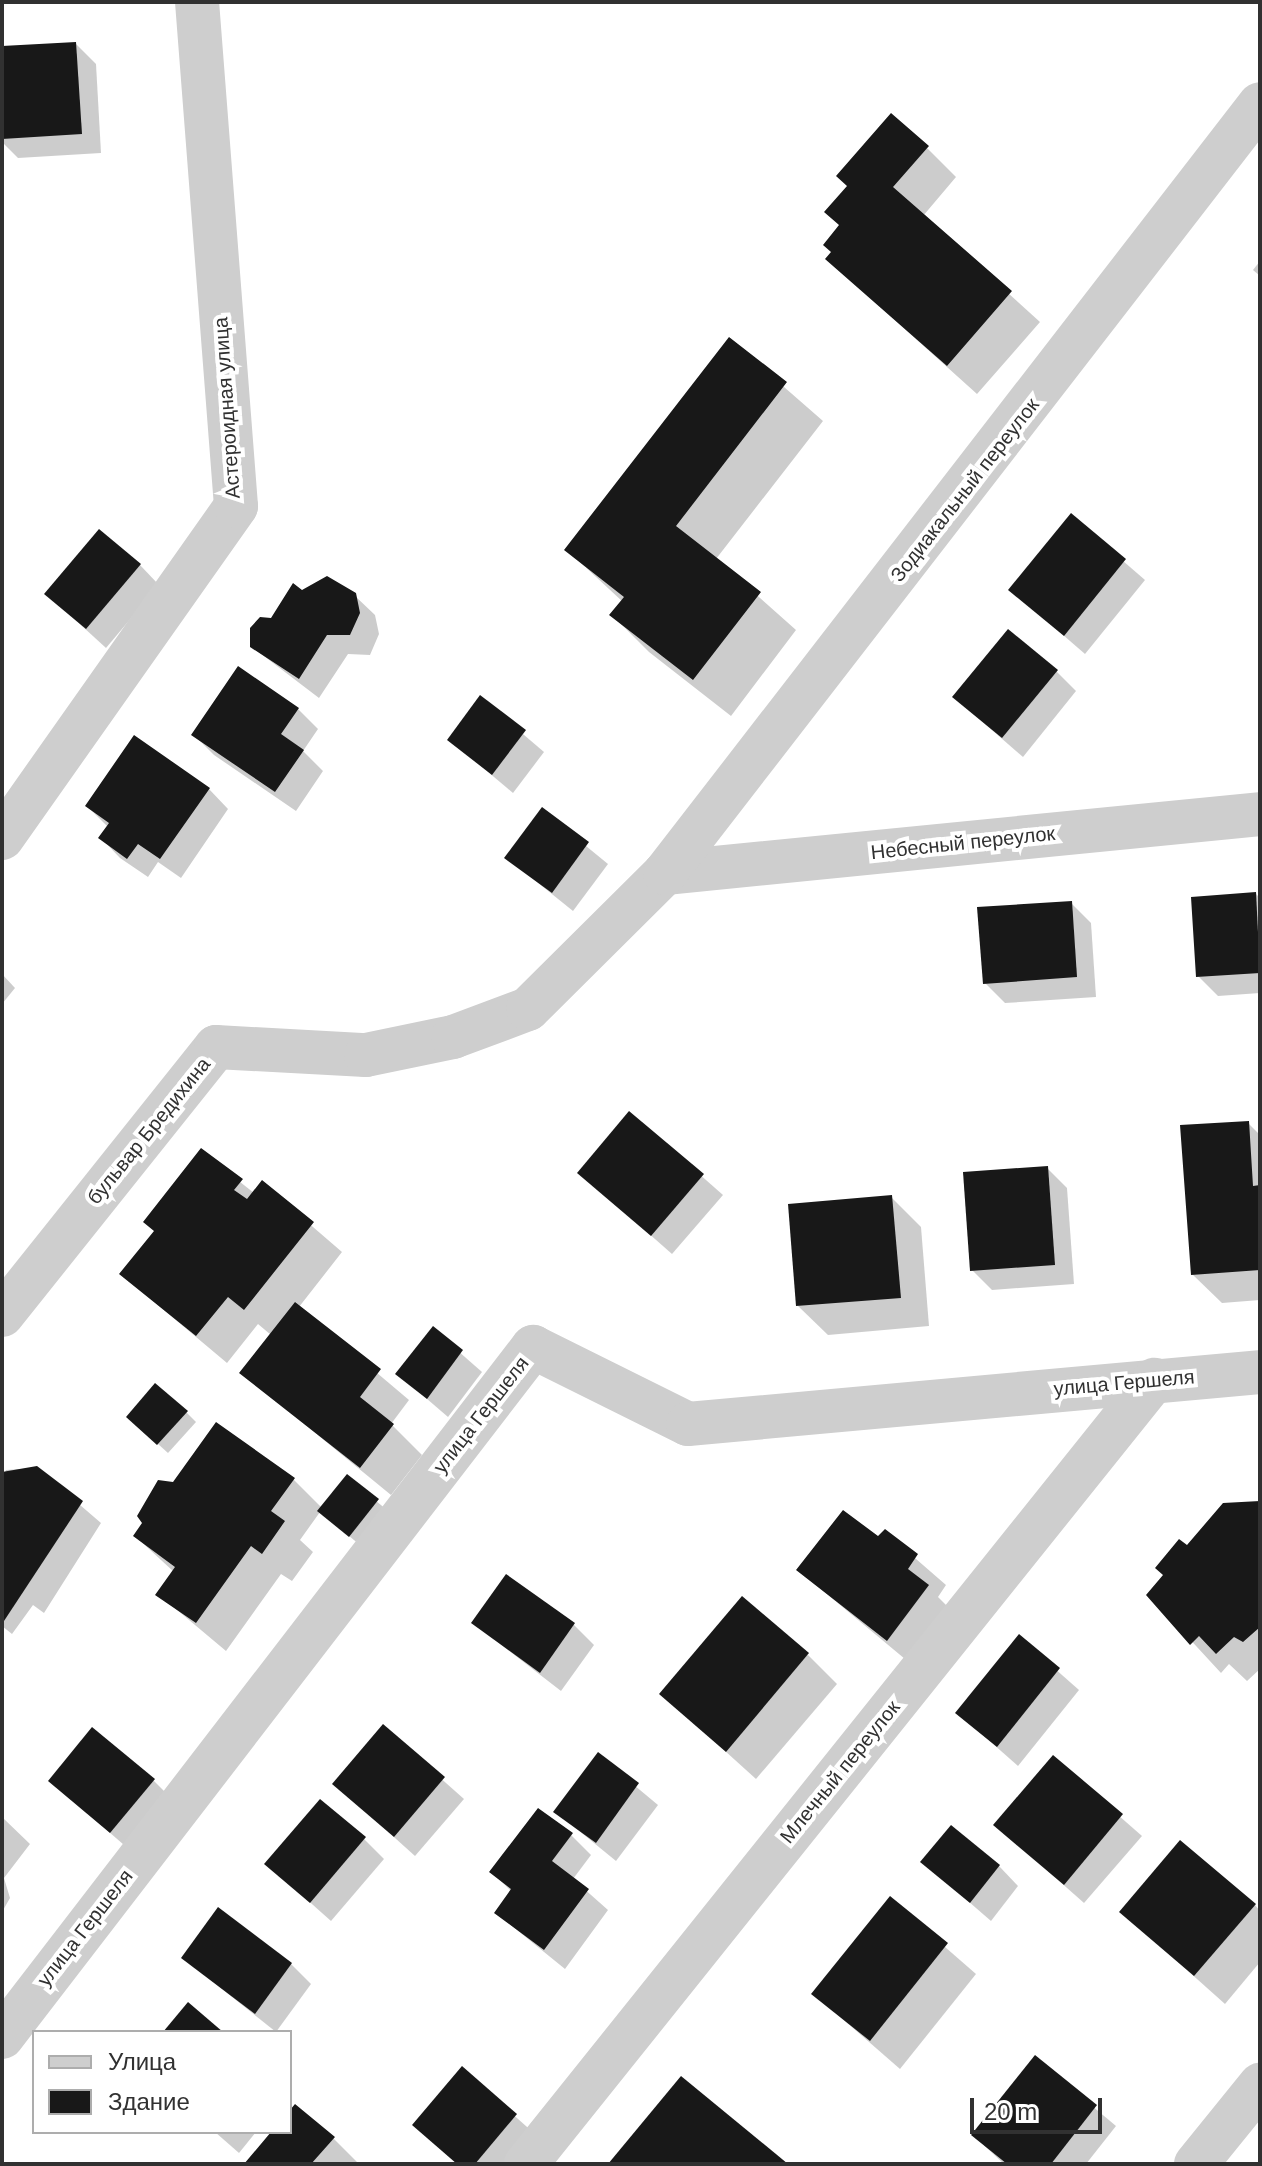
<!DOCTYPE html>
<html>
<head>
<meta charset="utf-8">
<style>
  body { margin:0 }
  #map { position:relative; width:1262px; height:2166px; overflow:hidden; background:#fff; font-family:Helvetica,sans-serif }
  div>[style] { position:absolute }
  .shadow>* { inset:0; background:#0003 }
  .building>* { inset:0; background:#181818 }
  .minor>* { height:44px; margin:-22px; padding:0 22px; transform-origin:22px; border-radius:22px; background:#cecece }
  span { translate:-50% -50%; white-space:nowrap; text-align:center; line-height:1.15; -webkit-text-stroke:8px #fff; paint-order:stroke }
  .street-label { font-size:20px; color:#313131 }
  .frame { position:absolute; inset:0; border:4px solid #313131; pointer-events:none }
  .legend { position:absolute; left:32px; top:2030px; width:260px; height:104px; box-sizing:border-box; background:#fff; border:2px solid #adadad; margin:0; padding:10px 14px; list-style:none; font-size:24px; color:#313131 }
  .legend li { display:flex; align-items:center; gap:16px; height:40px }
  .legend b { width:40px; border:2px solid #adadad }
  .scale { position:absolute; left:970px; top:2098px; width:132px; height:36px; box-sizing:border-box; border:4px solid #313131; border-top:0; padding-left:10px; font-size:24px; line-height:28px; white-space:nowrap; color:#313131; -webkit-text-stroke:6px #fff; paint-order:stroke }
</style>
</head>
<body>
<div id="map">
  <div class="shadow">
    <i style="clip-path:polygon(76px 44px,96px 64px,101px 153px,18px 158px,2px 142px,2px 48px)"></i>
    <i style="clip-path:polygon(927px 148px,956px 177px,923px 216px,1040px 322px,977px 394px,827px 259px)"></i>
    <i style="clip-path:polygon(1260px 261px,1260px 276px,1253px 270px)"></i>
    <i style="clip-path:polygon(730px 340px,823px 421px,716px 559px,796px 630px,731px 716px,649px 652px,612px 615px,623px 602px,567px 550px)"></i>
    <i style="clip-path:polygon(1071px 516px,1145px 580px,1085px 654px,1011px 590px)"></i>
    <i style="clip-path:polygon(140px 565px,159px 585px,106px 648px,47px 594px)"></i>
    <i style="clip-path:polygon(302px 593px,354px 595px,375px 615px,379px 634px,370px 655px,348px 654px,319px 698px,252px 647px)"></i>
    <i style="clip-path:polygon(1056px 671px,1076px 691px,1023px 757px,954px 697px)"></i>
    <i style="clip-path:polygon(481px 698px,544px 752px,513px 793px,449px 739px)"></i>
    <i style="clip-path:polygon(298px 709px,318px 729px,303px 751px,323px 771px,296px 811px,214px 755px,194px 735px)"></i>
    <i style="clip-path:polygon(209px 789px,228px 809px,181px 878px,158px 862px,148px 877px,120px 858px,101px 838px,108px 827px,87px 806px)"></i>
    <i style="clip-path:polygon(542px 810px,608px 864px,573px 911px,507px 858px)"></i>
    <i style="clip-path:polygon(1256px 894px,1260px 898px,1260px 993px,1218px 996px,1198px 976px)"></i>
    <i style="clip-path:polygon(1071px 903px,1091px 923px,1096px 997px,1005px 1003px,985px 983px)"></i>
    <i style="clip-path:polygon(2px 974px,15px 988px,2px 1004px)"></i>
    <i style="clip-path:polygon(630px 1113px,723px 1195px,672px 1254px,580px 1173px)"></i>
    <i style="clip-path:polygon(1248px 1123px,1260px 1135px,1260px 1300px,1222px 1303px,1192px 1274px)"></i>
    <i style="clip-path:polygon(201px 1151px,254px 1193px,262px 1183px,342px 1252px,299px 1307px,409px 1400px,391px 1424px,422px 1455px,391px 1495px,242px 1373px,271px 1335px,258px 1324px,227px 1363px,121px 1274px,155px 1232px)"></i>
    <i style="clip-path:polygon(1047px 1168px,1067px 1188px,1074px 1284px,992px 1290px,972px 1270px)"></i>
    <i style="clip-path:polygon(892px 1198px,921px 1227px,929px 1326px,828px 1335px,798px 1306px)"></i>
    <i style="clip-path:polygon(433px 1329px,482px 1372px,448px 1417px,398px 1374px)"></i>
    <i style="clip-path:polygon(186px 1412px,196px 1422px,168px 1453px,138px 1426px)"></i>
    <i style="clip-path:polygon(217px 1424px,294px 1480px,322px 1508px,347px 1477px,387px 1510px,360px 1545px,320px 1512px,300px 1540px,313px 1552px,292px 1581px,281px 1574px,226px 1651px,158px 1594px,174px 1572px,135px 1536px)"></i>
    <i style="clip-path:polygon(37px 1468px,101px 1523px,44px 1613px,33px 1605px,12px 1634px,2px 1626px,2px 1480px,6px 1470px)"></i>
    <i style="clip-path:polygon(1260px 1503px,1260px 1669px,1247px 1681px,1229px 1664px,1221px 1673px,1149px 1595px,1187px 1548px)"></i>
    <i style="clip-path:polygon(885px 1532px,946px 1585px,938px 1597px,957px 1616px,917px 1669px,798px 1570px,879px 1539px)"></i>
    <i style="clip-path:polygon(473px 1623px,574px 1625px,594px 1645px,561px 1691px)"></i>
    <i style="clip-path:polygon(1019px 1637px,1079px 1690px,1018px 1766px,958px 1713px)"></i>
    <i style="clip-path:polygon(808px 1655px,837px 1684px,756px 1779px,662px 1694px)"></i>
    <i style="clip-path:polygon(383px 1727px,464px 1799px,415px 1856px,335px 1784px)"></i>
    <i style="clip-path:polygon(598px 1755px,658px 1805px,616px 1861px,556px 1812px)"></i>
    <i style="clip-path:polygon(1053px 1758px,1142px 1836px,1084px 1903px,996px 1825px)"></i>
    <i style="clip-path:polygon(153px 1780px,173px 1800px,131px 1851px,50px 1781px)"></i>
    <i style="clip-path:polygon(2px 1817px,30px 1844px,4px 1878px,10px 1898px,2px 1912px)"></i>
    <i style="clip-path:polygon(571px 1835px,591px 1855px,573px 1879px,608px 1910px,565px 1969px,496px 1913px,512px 1892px,492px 1872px)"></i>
    <i style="clip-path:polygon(364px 1839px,384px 1859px,331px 1921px,267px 1864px)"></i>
    <i style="clip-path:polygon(923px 1862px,999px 1866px,1018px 1886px,991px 1921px)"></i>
    <i style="clip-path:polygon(890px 1899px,976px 1974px,900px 2069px,814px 1994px)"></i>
    <i style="clip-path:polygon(1255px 1905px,1260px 1911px,1260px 1962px,1225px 2004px,1122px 1912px)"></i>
    <i style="clip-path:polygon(183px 1958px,291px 1964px,311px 1984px,276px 2032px)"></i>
    <i style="clip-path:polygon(1035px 2058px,1116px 2126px,1086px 2164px,1004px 2164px,973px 2135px)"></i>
    <i style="clip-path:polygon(462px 2069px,536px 2135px,511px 2164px,457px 2164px,414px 2125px)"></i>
    <i style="clip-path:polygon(290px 2113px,333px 2138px,359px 2164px,247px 2164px,274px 2132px,290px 2132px)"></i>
    <i style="clip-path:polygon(215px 2132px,256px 2132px,239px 2153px)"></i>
  </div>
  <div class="building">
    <i style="clip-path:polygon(76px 42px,82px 134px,2px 139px,2px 46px)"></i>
    <i style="clip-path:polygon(891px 113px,929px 146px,893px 187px,1012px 291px,947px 366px,825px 259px,831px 252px,823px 245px,839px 225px,824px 212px,847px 186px,836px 176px)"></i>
    <i style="clip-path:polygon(729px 337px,787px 382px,676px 526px,761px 592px,693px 680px,609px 615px,624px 597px,564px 550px)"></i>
    <i style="clip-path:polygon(1071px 513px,1126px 559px,1064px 636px,1008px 590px)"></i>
    <i style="clip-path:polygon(99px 529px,141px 564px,86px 629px,44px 594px)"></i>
    <i style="clip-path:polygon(327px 576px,356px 593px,360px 613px,350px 635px,327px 635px,299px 679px,250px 647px,250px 628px,260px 617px,271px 618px,293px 583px,302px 590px)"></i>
    <i style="clip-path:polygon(1008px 629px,1058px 670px,1002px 738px,952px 697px)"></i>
    <i style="clip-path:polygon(238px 666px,299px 708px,281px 734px,304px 750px,275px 792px,191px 735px)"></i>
    <i style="clip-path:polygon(480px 695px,526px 730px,492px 775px,447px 740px)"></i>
    <i style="clip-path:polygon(134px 735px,210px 788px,160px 859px,138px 844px,127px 859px,98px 838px,109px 823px,85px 806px)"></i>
    <i style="clip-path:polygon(542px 807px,589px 842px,552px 893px,504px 858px)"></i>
    <i style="clip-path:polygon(1256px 892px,1260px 973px,1196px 977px,1191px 897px)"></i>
    <i style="clip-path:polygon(1072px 901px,1077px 977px,983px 984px,977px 907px)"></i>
    <i style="clip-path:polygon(629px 1111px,704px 1174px,651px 1236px,577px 1173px)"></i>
    <i style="clip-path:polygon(1249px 1121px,1253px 1186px,1260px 1185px,1260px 1270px,1191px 1275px,1180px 1125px)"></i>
    <i style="clip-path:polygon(201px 1148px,243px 1179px,234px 1190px,247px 1199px,262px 1180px,314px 1222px,244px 1310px,228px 1297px,196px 1336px,119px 1274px,154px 1231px,143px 1222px)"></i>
    <i style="clip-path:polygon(1048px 1166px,1055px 1265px,970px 1271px,963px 1172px)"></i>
    <i style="clip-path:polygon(892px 1195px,901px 1298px,796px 1306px,788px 1204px)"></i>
    <i style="clip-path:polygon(295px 1302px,381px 1369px,360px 1397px,394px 1424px,360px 1468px,239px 1373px)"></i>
    <i style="clip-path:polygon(433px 1326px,463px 1350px,427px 1399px,395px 1374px)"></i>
    <i style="clip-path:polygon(155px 1383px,188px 1411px,157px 1445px,126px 1417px)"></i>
    <i style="clip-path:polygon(216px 1422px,295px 1478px,271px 1511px,285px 1521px,262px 1554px,251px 1546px,196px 1623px,155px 1595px,175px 1567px,133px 1536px,142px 1523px,137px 1516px,158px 1480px,173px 1482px)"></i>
    <i style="clip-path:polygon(37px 1466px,83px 1501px,2px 1624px,2px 1472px)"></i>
    <i style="clip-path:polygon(347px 1474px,379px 1499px,349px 1537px,317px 1511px)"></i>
    <i style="clip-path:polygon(1260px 1501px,1260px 1627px,1243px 1642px,1234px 1637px,1216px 1654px,1199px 1636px,1190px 1645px,1146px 1595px,1163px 1575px,1155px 1568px,1179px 1539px,1187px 1545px,1223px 1503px)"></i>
    <i style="clip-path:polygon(843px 1510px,878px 1536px,885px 1529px,918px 1554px,908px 1569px,929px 1585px,887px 1641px,796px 1570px)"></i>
    <i style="clip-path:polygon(506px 1574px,575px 1623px,540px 1673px,471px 1623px)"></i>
    <i style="clip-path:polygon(742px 1596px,809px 1653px,726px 1752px,659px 1694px)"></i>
    <i style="clip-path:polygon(1019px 1634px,1060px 1668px,997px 1747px,955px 1713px)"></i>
    <i style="clip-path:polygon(383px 1724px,445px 1777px,394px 1837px,332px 1784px)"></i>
    <i style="clip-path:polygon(92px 1727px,155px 1779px,110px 1833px,48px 1781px)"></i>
    <i style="clip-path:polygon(598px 1752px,639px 1783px,596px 1843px,553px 1812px)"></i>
    <i style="clip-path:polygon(1053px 1755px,1123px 1814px,1064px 1885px,993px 1825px)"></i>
    <i style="clip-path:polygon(320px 1799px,366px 1837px,310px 1903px,264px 1864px)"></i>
    <i style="clip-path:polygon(538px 1808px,573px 1833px,552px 1861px,589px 1889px,544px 1950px,494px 1913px,511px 1889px,489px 1872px)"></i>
    <i style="clip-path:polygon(951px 1825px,1000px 1865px,970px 1903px,920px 1862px)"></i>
    <i style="clip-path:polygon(1180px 1840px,1256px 1904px,1194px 1976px,1119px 1912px)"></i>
    <i style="clip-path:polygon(890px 1896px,948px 1943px,870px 2041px,811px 1994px)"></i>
    <i style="clip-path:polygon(218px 1907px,292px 1963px,255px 2014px,181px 1958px)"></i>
    <i style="clip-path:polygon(188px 2002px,223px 2032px,163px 2032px)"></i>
    <i style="clip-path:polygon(1035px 2055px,1097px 2105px,1051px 2164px,1007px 2164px,971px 2135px)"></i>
    <i style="clip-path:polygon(462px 2066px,517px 2114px,475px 2164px,457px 2164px,412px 2125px)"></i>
    <i style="clip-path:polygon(681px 2076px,788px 2164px,608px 2164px)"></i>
    <i style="clip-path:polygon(295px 2104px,335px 2137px,311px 2164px,244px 2164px,271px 2132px,290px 2132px,290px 2110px)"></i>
  </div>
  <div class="minor">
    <i style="left:2px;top:838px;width:406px;rotate:-54.8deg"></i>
    <i style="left:236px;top:506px;width:506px;rotate:-94.42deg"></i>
    <i style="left:665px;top:873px;width:598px;rotate:-5.66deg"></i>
    <i style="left:2px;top:1315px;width:343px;rotate:-51.4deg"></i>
    <i style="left:216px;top:1047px;width:150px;rotate:3.1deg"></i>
    <i style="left:366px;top:1055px;width:89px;rotate:-11.7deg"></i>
    <i style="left:453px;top:1037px;width:80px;rotate:-20.5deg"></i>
    <i style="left:528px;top:1009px;width:193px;rotate:-44.8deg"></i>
    <i style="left:665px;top:873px;width:972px;rotate:-52.27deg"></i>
    <i style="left:2px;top:2037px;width:871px;rotate:-52.42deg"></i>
    <i style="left:533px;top:1347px;width:173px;rotate:26.4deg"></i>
    <i style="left:688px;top:1424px;width:574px;rotate:-5.19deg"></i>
    <i style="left:526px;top:2164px;width:1005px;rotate:-51.3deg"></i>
    <i style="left:1196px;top:2164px;width:102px;rotate:-51deg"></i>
  </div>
  <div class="street-label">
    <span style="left:227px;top:408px;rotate:-94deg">Астероидная улица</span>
    <span style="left:965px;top:490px;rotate:-52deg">Зодиакальный переулок</span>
    <span style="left:963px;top:843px;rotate:-6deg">Небесный переулок</span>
    <span style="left:149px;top:1131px;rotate:-51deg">бульвар Бредихина</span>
    <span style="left:1124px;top:1383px;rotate:-5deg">улица Гершеля</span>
    <span style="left:481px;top:1415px;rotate:-52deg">улица Гершеля</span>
    <span style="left:840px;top:1772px;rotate:-51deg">Млечный переулок</span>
    <span style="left:85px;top:1928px;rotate:-52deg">улица Гершеля</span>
  </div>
  <div class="frame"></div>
  <ul class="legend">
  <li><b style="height:10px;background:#cecece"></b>Улица</li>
  <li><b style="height:22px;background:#181818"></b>Здание</li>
  </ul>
  <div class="scale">20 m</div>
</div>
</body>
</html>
